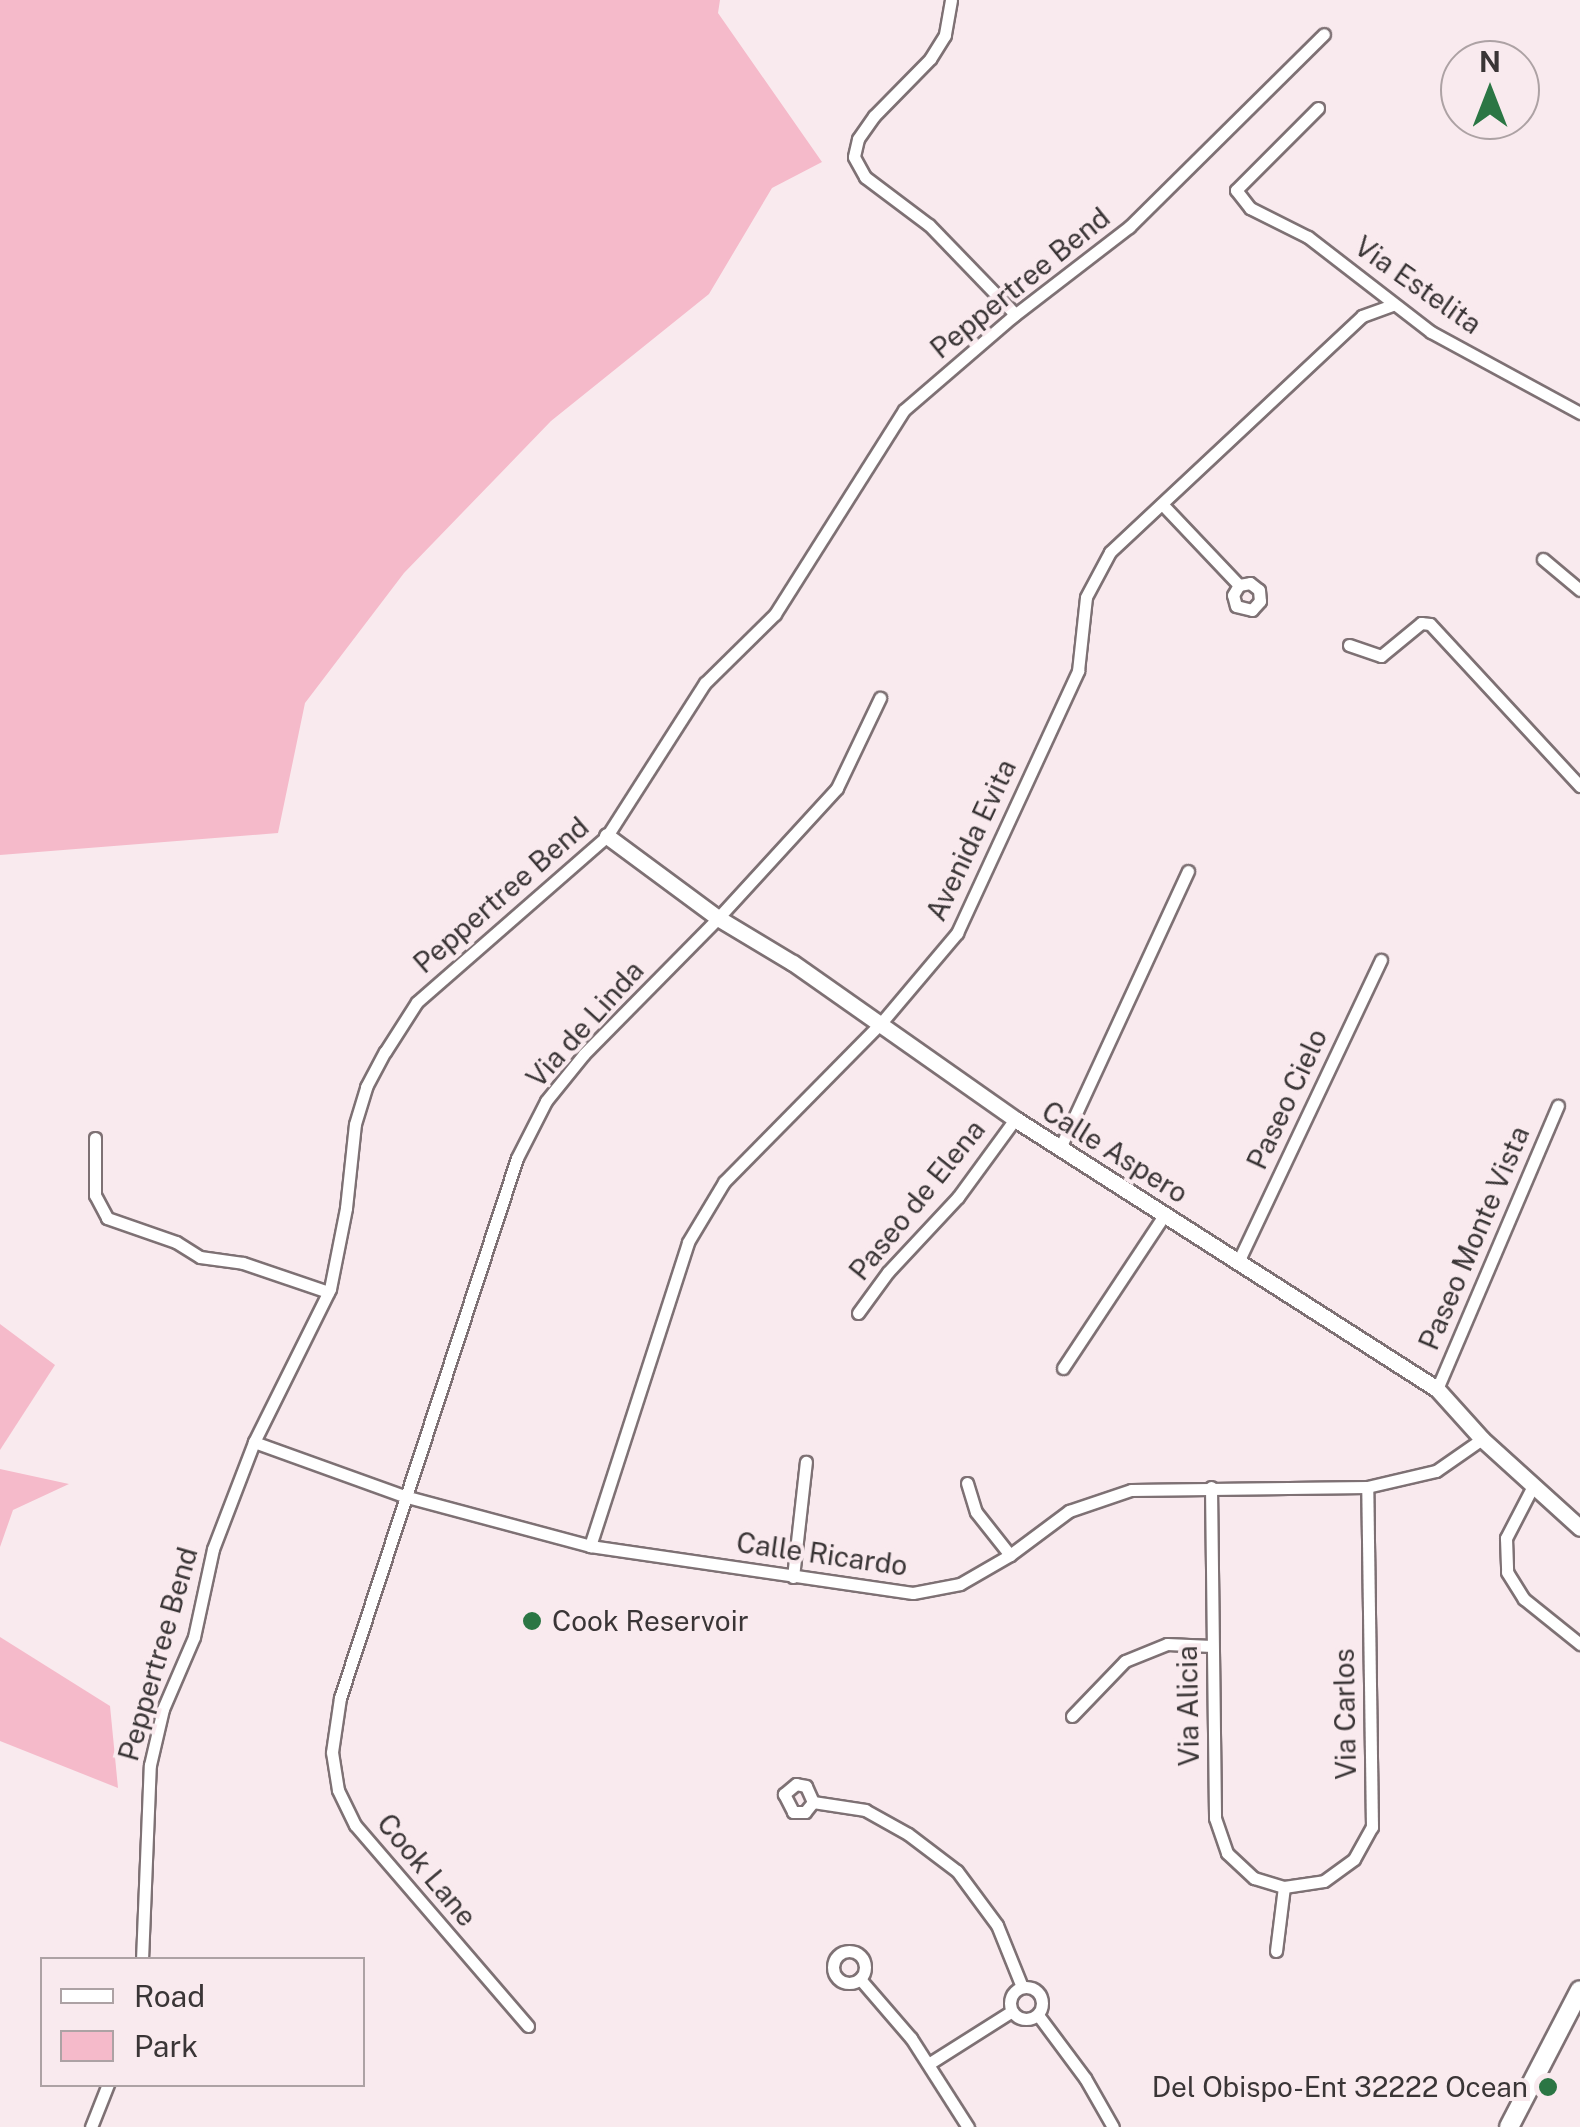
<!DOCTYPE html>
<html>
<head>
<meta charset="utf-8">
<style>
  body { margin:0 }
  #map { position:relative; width:1580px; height:2127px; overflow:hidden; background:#f9eaee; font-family:"Public Sans",sans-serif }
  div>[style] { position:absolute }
  .green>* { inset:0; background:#f5baca }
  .roads { filter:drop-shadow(2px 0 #7e7174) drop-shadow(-2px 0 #7e7174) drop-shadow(0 2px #7e7174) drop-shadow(0 -2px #7e7174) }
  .minor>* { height:11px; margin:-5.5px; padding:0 5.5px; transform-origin:5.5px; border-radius:5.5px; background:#fff }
  .minor>.ring { margin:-5.5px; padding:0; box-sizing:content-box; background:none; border:11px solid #fff; border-radius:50% }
  .tertiary>* { height:15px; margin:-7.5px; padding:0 7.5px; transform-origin:7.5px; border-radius:7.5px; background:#fff }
  .primary>* { height:18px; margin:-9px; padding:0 9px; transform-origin:9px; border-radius:9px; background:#fff }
  .dots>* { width:28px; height:28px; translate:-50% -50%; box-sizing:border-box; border:5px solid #f9eaee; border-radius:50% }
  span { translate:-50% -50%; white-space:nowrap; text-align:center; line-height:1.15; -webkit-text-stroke:8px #f9eaee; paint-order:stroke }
  .street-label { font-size:28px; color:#3a3536 }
  .poi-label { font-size:28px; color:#3a3536 }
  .left { translate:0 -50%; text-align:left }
  .right { translate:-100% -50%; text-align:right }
  .legend { position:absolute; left:40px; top:1957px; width:325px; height:130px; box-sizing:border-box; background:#f9eaee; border:2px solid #ada2a4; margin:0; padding:12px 18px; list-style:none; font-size:30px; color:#3a3536 }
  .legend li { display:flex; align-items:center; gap:20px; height:50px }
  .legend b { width:50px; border:2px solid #ada2a4 }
  .north { position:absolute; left:1440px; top:40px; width:100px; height:100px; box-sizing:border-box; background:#f9eaee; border:2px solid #ada2a4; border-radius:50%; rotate:0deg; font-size:28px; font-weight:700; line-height:40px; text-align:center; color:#3a3536 }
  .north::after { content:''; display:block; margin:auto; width:35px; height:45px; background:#2b7644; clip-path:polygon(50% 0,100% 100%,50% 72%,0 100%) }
</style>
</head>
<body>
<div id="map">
  <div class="green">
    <i style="clip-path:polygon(0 0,720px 0,718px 13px,822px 162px,772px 188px,709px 294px,551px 421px,404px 573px,305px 703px,278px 833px,0 855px)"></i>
    <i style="clip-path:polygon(0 1324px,55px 1365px,0 1450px)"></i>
    <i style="clip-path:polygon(0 1469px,69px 1484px,13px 1510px,0 1547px)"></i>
    <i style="clip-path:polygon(0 1637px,110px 1706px,118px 1788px,0 1741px)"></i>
  </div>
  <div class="roads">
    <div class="minor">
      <i style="left:951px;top:0;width:36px;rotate:100deg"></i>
      <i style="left:945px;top:35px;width:28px;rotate:122deg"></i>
      <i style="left:930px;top:59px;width:80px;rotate:134.5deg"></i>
      <i style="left:874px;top:116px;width:28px;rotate:125deg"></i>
      <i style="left:858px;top:139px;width:18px;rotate:103deg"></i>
      <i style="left:854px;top:157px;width:23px;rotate:61deg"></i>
      <i style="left:865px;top:177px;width:80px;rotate:36.9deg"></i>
      <i style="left:929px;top:225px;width:124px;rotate:46deg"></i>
      <i style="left:1318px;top:108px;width:116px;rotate:135deg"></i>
      <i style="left:1236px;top:190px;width:23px;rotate:52deg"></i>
      <i style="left:1250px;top:208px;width:65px;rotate:26.6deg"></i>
      <i style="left:1308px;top:237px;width:155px;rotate:37.7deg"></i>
      <i style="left:1431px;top:332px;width:170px;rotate:28.5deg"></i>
      <i style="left:1162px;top:504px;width:112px;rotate:46.5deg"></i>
      <i style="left:1239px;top:585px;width:11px;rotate:-10deg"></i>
      <i style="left:1250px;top:583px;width:11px;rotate:38deg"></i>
      <i style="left:1259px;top:590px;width:11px;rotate:85deg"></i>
      <i style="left:1260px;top:601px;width:12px;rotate:132deg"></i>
      <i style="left:1252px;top:610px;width:16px;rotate:-166deg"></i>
      <i style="left:1236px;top:606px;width:11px;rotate:-105deg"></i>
      <i style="left:1233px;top:595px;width:12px;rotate:-59deg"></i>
      <i style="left:1543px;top:559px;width:48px;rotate:40deg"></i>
      <i style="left:1349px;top:645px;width:34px;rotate:19deg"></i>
      <i style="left:1381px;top:656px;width:52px;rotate:-39.5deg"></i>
      <i style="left:1421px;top:623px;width:9px;rotate:6deg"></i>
      <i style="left:1430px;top:624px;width:221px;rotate:47.2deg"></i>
      <i style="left:95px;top:1138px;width:57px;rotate:90deg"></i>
      <i style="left:95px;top:1195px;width:26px;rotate:62deg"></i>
      <i style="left:107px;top:1218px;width:73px;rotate:19.2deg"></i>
      <i style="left:176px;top:1242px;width:28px;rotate:32deg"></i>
      <i style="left:200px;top:1257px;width:43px;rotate:7.9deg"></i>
      <i style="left:243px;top:1263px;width:90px;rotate:18.8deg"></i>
      <i style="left:1060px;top:1148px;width:305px;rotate:-65.2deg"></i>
      <i style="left:1239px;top:1260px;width:332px;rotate:-64.7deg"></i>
      <i style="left:858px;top:1313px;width:51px;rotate:-53.8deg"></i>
      <i style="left:888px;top:1272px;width:103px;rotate:-47deg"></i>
      <i style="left:958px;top:1197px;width:97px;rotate:-53.8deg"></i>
      <i style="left:1063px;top:1368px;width:185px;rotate:-56.5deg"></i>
      <i style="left:1437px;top:1389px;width:308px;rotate:-66.9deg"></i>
      <i style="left:254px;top:1442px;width:159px;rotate:19.8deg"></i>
      <i style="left:404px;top:1496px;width:193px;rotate:15deg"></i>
      <i style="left:590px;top:1546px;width:326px;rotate:8.3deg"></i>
      <i style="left:913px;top:1593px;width:48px;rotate:-10.8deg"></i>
      <i style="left:960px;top:1584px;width:58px;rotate:-30.1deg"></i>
      <i style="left:1010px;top:1555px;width:74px;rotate:-36.7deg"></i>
      <i style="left:1069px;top:1511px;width:65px;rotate:-18.7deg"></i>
      <i style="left:1131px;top:1490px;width:236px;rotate:-0.7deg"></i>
      <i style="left:1367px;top:1487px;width:71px;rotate:-13.1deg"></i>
      <i style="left:1436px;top:1471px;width:56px;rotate:-34.8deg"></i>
      <i style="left:967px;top:1483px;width:30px;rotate:73deg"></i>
      <i style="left:976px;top:1512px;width:55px;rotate:51.7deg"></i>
      <i style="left:1533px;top:1486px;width:59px;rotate:117.4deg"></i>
      <i style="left:1506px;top:1538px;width:34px;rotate:88deg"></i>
      <i style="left:1507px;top:1572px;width:32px;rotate:58deg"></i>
      <i style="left:1524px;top:1599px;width:72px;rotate:38.8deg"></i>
      <i style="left:1211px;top:1487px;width:331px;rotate:89.3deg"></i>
      <i style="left:1215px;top:1818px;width:37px;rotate:71deg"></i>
      <i style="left:1227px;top:1853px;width:37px;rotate:43deg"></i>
      <i style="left:1254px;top:1878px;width:31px;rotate:17deg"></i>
      <i style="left:1284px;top:1887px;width:40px;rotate:-8.5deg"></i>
      <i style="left:1324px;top:1881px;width:37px;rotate:-36deg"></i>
      <i style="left:1354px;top:1859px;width:37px;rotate:-61deg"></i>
      <i style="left:1372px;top:1827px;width:340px;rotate:-90.8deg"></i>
      <i style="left:590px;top:1546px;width:319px;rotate:-72.1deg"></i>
      <i style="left:688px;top:1242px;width:70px;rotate:-59deg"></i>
      <i style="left:724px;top:1182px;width:223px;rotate:-45.4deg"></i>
      <i style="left:881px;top:1023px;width:118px;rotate:-49.8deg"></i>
      <i style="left:957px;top:933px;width:289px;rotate:-65.2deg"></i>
      <i style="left:1078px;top:671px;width:74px;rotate:-83.8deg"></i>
      <i style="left:1086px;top:597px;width:51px;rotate:-61.9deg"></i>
      <i style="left:1110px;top:552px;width:345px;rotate:-43.1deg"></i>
      <i style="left:1362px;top:316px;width:32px;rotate:-20deg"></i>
      <i style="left:793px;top:1577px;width:116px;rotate:-83.6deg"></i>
      <i style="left:1072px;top:1716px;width:76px;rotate:-46.1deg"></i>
      <i style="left:1125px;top:1661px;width:45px;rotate:-22deg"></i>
      <i style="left:1167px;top:1644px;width:45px;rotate:2.5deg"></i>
      <i style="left:813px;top:1802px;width:17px;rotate:-114deg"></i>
      <i style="left:806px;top:1786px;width:10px;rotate:-169deg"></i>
      <i style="left:796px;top:1784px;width:16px;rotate:140deg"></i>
      <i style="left:784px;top:1794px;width:20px;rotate:63deg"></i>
      <i style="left:793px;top:1812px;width:12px"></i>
      <i style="left:805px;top:1812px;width:13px;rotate:-51deg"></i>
      <i style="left:813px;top:1802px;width:53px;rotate:8.7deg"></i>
      <i style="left:865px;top:1810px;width:49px;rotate:29.2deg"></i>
      <i style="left:908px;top:1834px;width:61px;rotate:37.1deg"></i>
      <i style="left:957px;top:1871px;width:67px;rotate:53.5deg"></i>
      <i style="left:997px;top:1925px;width:67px;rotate:68deg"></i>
      <i style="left:1276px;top:1951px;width:64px;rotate:-82.9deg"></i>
      <i class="ring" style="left:833px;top:1951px;width:21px;height:21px"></i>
      <i style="left:142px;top:1960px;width:195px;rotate:-87.7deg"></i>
      <i style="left:150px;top:1765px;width:57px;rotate:-76.9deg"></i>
      <i style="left:163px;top:1709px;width:78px;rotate:-66.7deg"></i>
      <i style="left:194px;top:1637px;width:90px;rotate:-77.8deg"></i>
      <i style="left:213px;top:1549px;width:115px;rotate:-69deg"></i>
      <i style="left:254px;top:1442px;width:171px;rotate:-63.6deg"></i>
      <i style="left:330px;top:1289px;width:83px;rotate:-78.8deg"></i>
      <i style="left:346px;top:1208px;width:84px;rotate:-83.9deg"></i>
      <i style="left:355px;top:1124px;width:39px;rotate:-73deg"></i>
      <i style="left:366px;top:1087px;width:40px;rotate:-62deg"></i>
      <i style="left:385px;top:1052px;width:59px;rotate:-57.4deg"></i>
      <i style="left:417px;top:1002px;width:252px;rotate:-41.1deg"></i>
      <i style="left:607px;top:836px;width:182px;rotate:-57.4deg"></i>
      <i style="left:705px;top:683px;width:98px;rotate:-44.6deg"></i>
      <i style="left:775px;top:614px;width:241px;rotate:-57.7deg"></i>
      <i style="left:904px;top:410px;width:143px;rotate:-40.7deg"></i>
      <i style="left:1012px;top:317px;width:148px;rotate:-37.6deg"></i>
      <i style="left:1129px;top:227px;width:274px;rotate:-44.7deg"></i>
      <i style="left:860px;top:1979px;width:78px;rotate:49.2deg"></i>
      <i style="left:911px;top:2038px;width:106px;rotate:57.4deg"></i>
      <i class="ring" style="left:1010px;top:1987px;width:21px;height:21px"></i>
      <i style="left:1038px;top:2015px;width:79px;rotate:53.3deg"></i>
      <i style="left:1085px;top:2078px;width:56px;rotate:60.3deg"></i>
      <i style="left:528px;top:2026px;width:265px;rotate:-130.7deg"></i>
      <i style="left:355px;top:1825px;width:39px;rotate:-116deg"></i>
      <i style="left:338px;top:1790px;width:38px;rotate:-99deg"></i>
      <i style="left:332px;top:1752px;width:55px;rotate:-81.6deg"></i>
      <i style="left:340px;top:1698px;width:568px;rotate:-71.85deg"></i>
      <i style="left:517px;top:1158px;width:64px;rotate:-63deg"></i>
      <i style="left:546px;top:1101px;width:60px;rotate:-51deg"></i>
      <i style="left:584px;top:1054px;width:191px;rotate:-45.4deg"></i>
      <i style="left:718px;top:918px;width:176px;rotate:-47.5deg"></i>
      <i style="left:837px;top:788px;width:100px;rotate:-64.5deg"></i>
      <i style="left:930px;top:2063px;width:97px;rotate:-32.4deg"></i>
      <i style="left:91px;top:2127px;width:46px;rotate:-68.4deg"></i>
    </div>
    <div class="tertiary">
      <i style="left:607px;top:836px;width:138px;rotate:36.5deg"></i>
      <i style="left:718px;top:918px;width:87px;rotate:31deg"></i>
      <i style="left:793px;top:963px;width:271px;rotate:35.1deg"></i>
      <i style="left:1015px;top:1119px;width:501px;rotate:32.61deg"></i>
      <i style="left:1437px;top:1389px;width:67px;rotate:48deg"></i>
      <i style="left:1482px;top:1439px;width:132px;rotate:42.2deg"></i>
    </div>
    <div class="primary">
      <i style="left:1509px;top:2127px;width:154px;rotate:-62.6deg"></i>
    </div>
  </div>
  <div class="dots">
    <i style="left:532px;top:1621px;background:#2b7644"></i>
    <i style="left:1548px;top:2087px;background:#2b7644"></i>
  </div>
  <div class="street-label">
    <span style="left:1020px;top:283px;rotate:-39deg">Peppertree Bend</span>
    <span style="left:1418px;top:285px;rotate:35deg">Via Estelita</span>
    <span style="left:971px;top:840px;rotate:-65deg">Avenida Evita</span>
    <span style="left:501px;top:895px;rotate:-41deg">Peppertree Bend</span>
    <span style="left:585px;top:1024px;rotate:-48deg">Via de Linda</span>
    <span style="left:1287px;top:1099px;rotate:-65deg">Paseo Cielo</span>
    <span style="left:1115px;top:1152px;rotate:32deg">Calle Aspero</span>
    <span style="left:917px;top:1200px;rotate:-51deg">Paseo de Elena</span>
    <span style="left:1474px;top:1238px;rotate:-67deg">Paseo Monte Vista</span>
    <span style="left:822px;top:1554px;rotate:8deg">Calle Ricardo</span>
    <span style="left:158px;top:1654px;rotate:-74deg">Peppertree Bend</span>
    <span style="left:1188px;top:1706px;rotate:-91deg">Via Alicia</span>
    <span style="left:1345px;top:1714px;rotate:-91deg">Via Carlos</span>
    <span style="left:427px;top:1870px;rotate:50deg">Cook Lane</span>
  </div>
  <div class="poi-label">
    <span class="left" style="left:552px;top:1621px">Cook Reservoir</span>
    <span class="right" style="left:1528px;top:2087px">Del Obispo-Ent 32222 Ocean</span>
  </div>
  <ul class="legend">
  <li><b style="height:12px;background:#fff"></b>Road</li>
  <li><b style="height:28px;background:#f5baca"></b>Park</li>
  </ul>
  <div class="north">N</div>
</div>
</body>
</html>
